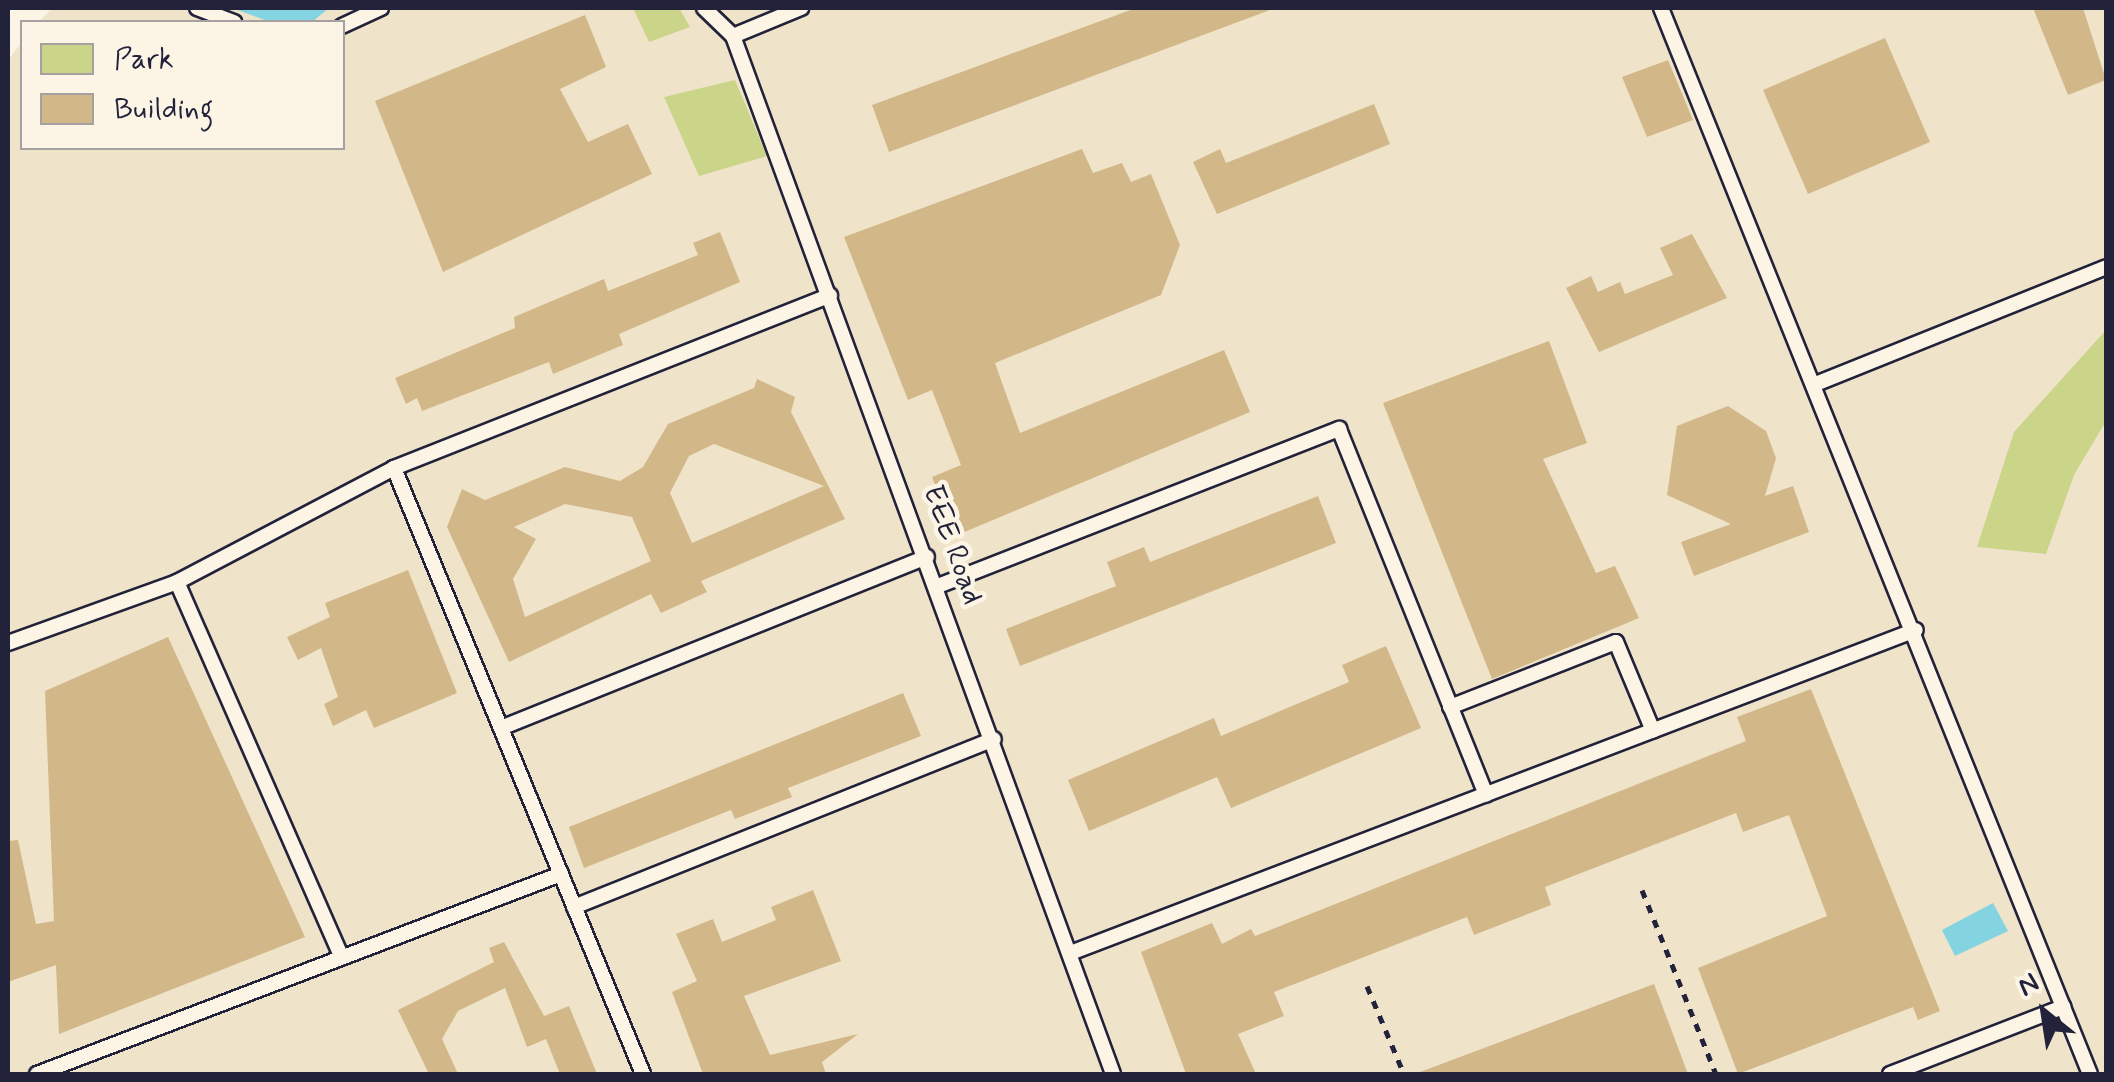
<!DOCTYPE html>
<html>
<head>
<meta charset="utf-8">
<style>
  body { margin:0 }
  #map { position:relative; width:2114px; height:1082px; overflow:hidden; background:#fcf5e5; font-family:Mynerve,sans-serif }
  div>[style] { position:absolute }
  .built>* { inset:0; background:#efe3c9 }
  .green>* { inset:0; background:#cbd589 }
  .water>* { inset:0; background:#84d3e1 }
  .building>* { inset:0; background:#d2b888 }
  .path>* { height:5px; margin-top:-2.5px; transform-origin:0; background:repeating-linear-gradient(90deg,#22223b 0 8px,transparent 0 16px) }
  .roads { filter:drop-shadow(2px 0 #22223b) drop-shadow(-2px 0 #22223b) drop-shadow(0 2px #22223b) drop-shadow(0 -2px #22223b) }
  .lane>* { height:14px; margin:-7px; padding:0 7px; transform-origin:7px; border-radius:7px; background:#fcf5e5 }
  span { translate:-50% -50%; white-space:nowrap; text-align:center; line-height:1.15; -webkit-text-stroke:9px #fcf5e5; paint-order:stroke }
  .street-label { font-size:30px; color:#22223b }
  .frame { position:absolute; inset:0; border:10px solid #22223b; pointer-events:none }
  .legend { position:absolute; left:20px; top:20px; width:325px; height:130px; box-sizing:border-box; background:#fcf5e5; border:2px solid #a5a1a1; margin:0; padding:12px 18px; list-style:none; font-size:30px; color:#22223b }
  .legend li { display:flex; align-items:center; gap:20px; height:50px }
  .legend b { width:50px; border:2px solid #a5a1a1 }
  .north { position:absolute; left:1994px; top:962px; width:100px; height:100px; -webkit-text-stroke:8px #fcf5e5; paint-order:stroke; rotate:330deg; font-size:28px; font-weight:700; line-height:40px; text-align:center; color:#22223b }
  .north::after { content:''; display:block; margin:auto; width:35px; height:45px; background:#22223b; clip-path:polygon(50% 0,100% 100%,50% 72%,0 100%) }
</style>
</head>
<body>
<div id="map">
  <div class="built">
    <i style="clip-path:polygon(52px 8px,2106px 8px,2106px 1074px,8px 1074px,8px 60px,22px 42px,22px 148px,342px 148px,342px 22px,39px 22px)"></i>
  </div>
  <div class="green">
    <i style="clip-path:polygon(633px 8px,679px 8px,690px 27px,649px 42px)"></i>
    <i style="clip-path:polygon(735px 80px,767px 156px,699px 176px,664px 97px)"></i>
    <i style="clip-path:polygon(2106px 330px,2106px 421px,2074px 475px,2046px 554px,1977px 547px,2014px 432px)"></i>
  </div>
  <div class="water">
    <i style="clip-path:polygon(232px 8px,329px 8px,312px 22px,270px 22px)"></i>
    <i style="clip-path:polygon(1993px 903px,2008px 931px,1955px 956px,1942px 930px)"></i>
  </div>
  <div class="building">
    <i style="clip-path:polygon(1136px 8px,1270px 10px,889px 152px,872px 105px)"></i>
    <i style="clip-path:polygon(2033px 8px,2083px 8px,2106px 80px,2068px 95px)"></i>
    <i style="clip-path:polygon(585px 15px,606px 67px,560px 89px,588px 142px,628px 124px,652px 174px,443px 272px,375px 101px)"></i>
    <i style="clip-path:polygon(1885px 38px,1930px 142px,1808px 194px,1763px 90px)"></i>
    <i style="clip-path:polygon(1668px 60px,1693px 120px,1647px 137px,1622px 77px)"></i>
    <i style="clip-path:polygon(1374px 104px,1390px 144px,1217px 214px,1193px 162px,1220px 149px,1226px 163px)"></i>
    <i style="clip-path:polygon(1082px 149px,1093px 173px,1122px 163px,1131px 182px,1151px 174px,1180px 245px,1161px 295px,995px 363px,1020px 433px,1224px 350px,1250px 412px,955px 536px,932px 477px,961px 465px,932px 390px,908px 400px,844px 237px)"></i>
    <i style="clip-path:polygon(720px 232px,740px 282px,619px 334px,623px 345px,553px 374px,549px 362px,422px 411px,417px 398px,406px 404px,395px 378px,515px 328px,514px 317px,604px 279px,608px 291px,698px 255px,693px 243px)"></i>
    <i style="clip-path:polygon(1692px 234px,1727px 298px,1599px 352px,1566px 288px,1591px 276px,1598px 292px,1620px 282px,1625px 294px,1673px 275px,1660px 248px)"></i>
    <i style="clip-path:polygon(1549px 341px,1587px 443px,1543px 459px,1596px 573px,1615px 566px,1639px 618px,1492px 679px,1383px 403px)"></i>
    <i style="clip-path:polygon(evenodd,757px 379px,795px 397px,791px 412px,845px 519px,701px 581px,707px 592px,661px 613px,651px 594px,509px 662px,447px 527px,462px 489px,485px 500px,565px 467px,620px 481px,643px 467px,668px 424px,754px 388px,757px 379px,714px 444px,824px 486px,692px 543px,670px 493px,689px 456px,714px 444px,757px 379px,565px 504px,632px 517px,651px 561px,525px 617px,513px 579px,536px 539px,514px 527px,565px 504px)"></i>
    <i style="clip-path:polygon(1728px 406px,1766px 431px,1776px 458px,1765px 496px,1793px 486px,1809px 532px,1694px 576px,1681px 542px,1731px 524px,1667px 495px,1677px 426px)"></i>
    <i style="clip-path:polygon(1318px 496px,1336px 543px,1020px 666px,1006px 629px,1116px 586px,1107px 562px,1144px 547px,1150px 562px)"></i>
    <i style="clip-path:polygon(408px 570px,457px 693px,374px 728px,366px 710px,333px 726px,324px 704px,338px 697px,321px 648px,298px 660px,287px 637px,330px 617px,325px 603px)"></i>
    <i style="clip-path:polygon(168px 637px,305px 937px,59px 1034px,56px 965px,8px 982px,8px 841px,18px 840px,36px 924px,54px 921px,45px 691px)"></i>
    <i style="clip-path:polygon(1386px 646px,1421px 728px,1231px 808px,1217px 777px,1089px 831px,1068px 780px,1214px 718px,1221px 736px,1349px 682px,1342px 665px)"></i>
    <i style="clip-path:polygon(1811px 689px,1940px 1011px,1918px 1020px,1913px 1007px,1738px 1074px,1698px 968px,1827px 916px,1789px 815px,1743px 832px,1736px 813px,1545px 887px,1551px 905px,1474px 935px,1467px 917px,1274px 992px,1284px 1016px,1238px 1034px,1256px 1074px,1186px 1074px,1141px 952px,1212px 923px,1222px 944px,1251px 929px,1255px 936px,1746px 741px,1737px 717px)"></i>
    <i style="clip-path:polygon(903px 693px,921px 736px,788px 788px,792px 797px,735px 819px,731px 810px,584px 868px,569px 827px)"></i>
    <i style="clip-path:polygon(813px 890px,841px 961px,744px 996px,770px 1055px,858px 1034px,822px 1062px,826px 1074px,703px 1074px,672px 992px,697px 981px,676px 934px,713px 919px,722px 942px,776px 920px,771px 907px)"></i>
    <i style="clip-path:polygon(504px 942px,544px 1016px,569px 1006px,597px 1074px,560px 1074px,546px 1039px,527px 1047px,505px 988px,458px 1011px,442px 1039px,458px 1074px,429px 1074px,398px 1010px,494px 962px,489px 948px)"></i>
    <i style="clip-path:polygon(1654px 984px,1688px 1074px,1421px 1074px,1420px 1072px)"></i>
  </div>
  <div class="path">
    <i style="left:1642px;top:890px;width:198px;rotate:68.1deg"></i>
    <i style="left:1367px;top:986px;width:95px;rotate:67.2deg"></i>
  </div>
  <div class="roads">
    <div class="lane">
      <i style="left:197px;top:8px;width:40px;rotate:21deg"></i>
      <i style="left:704px;top:8px;width:40px;rotate:44deg"></i>
      <i style="left:733px;top:36px;width:1105px;rotate:69.89deg"></i>
      <i style="left:1661px;top:8px;width:1149px;rotate:68.08deg"></i>
      <i style="left:342px;top:26px;width:43px;rotate:-24.8deg"></i>
      <i style="left:733px;top:36px;width:74px;rotate:-22.4deg"></i>
      <i style="left:1818px;top:383px;width:310px;rotate:-21.9deg"></i>
      <i style="left:394px;top:468px;width:655px;rotate:67.66deg"></i>
      <i style="left:177px;top:582px;width:410px;rotate:66.3deg"></i>
      <i style="left:938px;top:586px;width:431px;rotate:-21.4deg"></i>
      <i style="left:1339px;top:429px;width:394px;rotate:68.1deg"></i>
      <i style="left:8px;top:643px;width:180px;rotate:-19.8deg"></i>
      <i style="left:177px;top:582px;width:245px;rotate:-27.7deg"></i>
      <i style="left:394px;top:468px;width:469px;rotate:-21.6deg"></i>
      <i style="left:1450px;top:707px;width:178px;rotate:-21.4deg"></i>
      <i style="left:1616px;top:642px;width:96px;rotate:67.4deg"></i>
      <i style="left:501px;top:728px;width:459px;rotate:-21.9deg"></i>
      <i style="left:574px;top:907px;width:452px;rotate:-21.8deg"></i>
      <i style="left:1073px;top:952px;width:902px;rotate:-20.91deg"></i>
      <i style="left:37px;top:1074px;width:561px;rotate:-20.89deg"></i>
      <i style="left:1890px;top:1074px;width:186px;rotate:-21.2deg"></i>
    </div>
  </div>
  <div class="street-label">
    <span style="left:952px;top:545px;rotate:70deg">EEE Road</span>
  </div>
  <div class="frame"></div>
  <ul class="legend">
  <li><b style="height:28px;background:#cbd589"></b>Park</li>
  <li><b style="height:28px;background:#d2b888"></b>Building</li>
  </ul>
  <div class="north">N</div>
</div>
</body>
</html>
